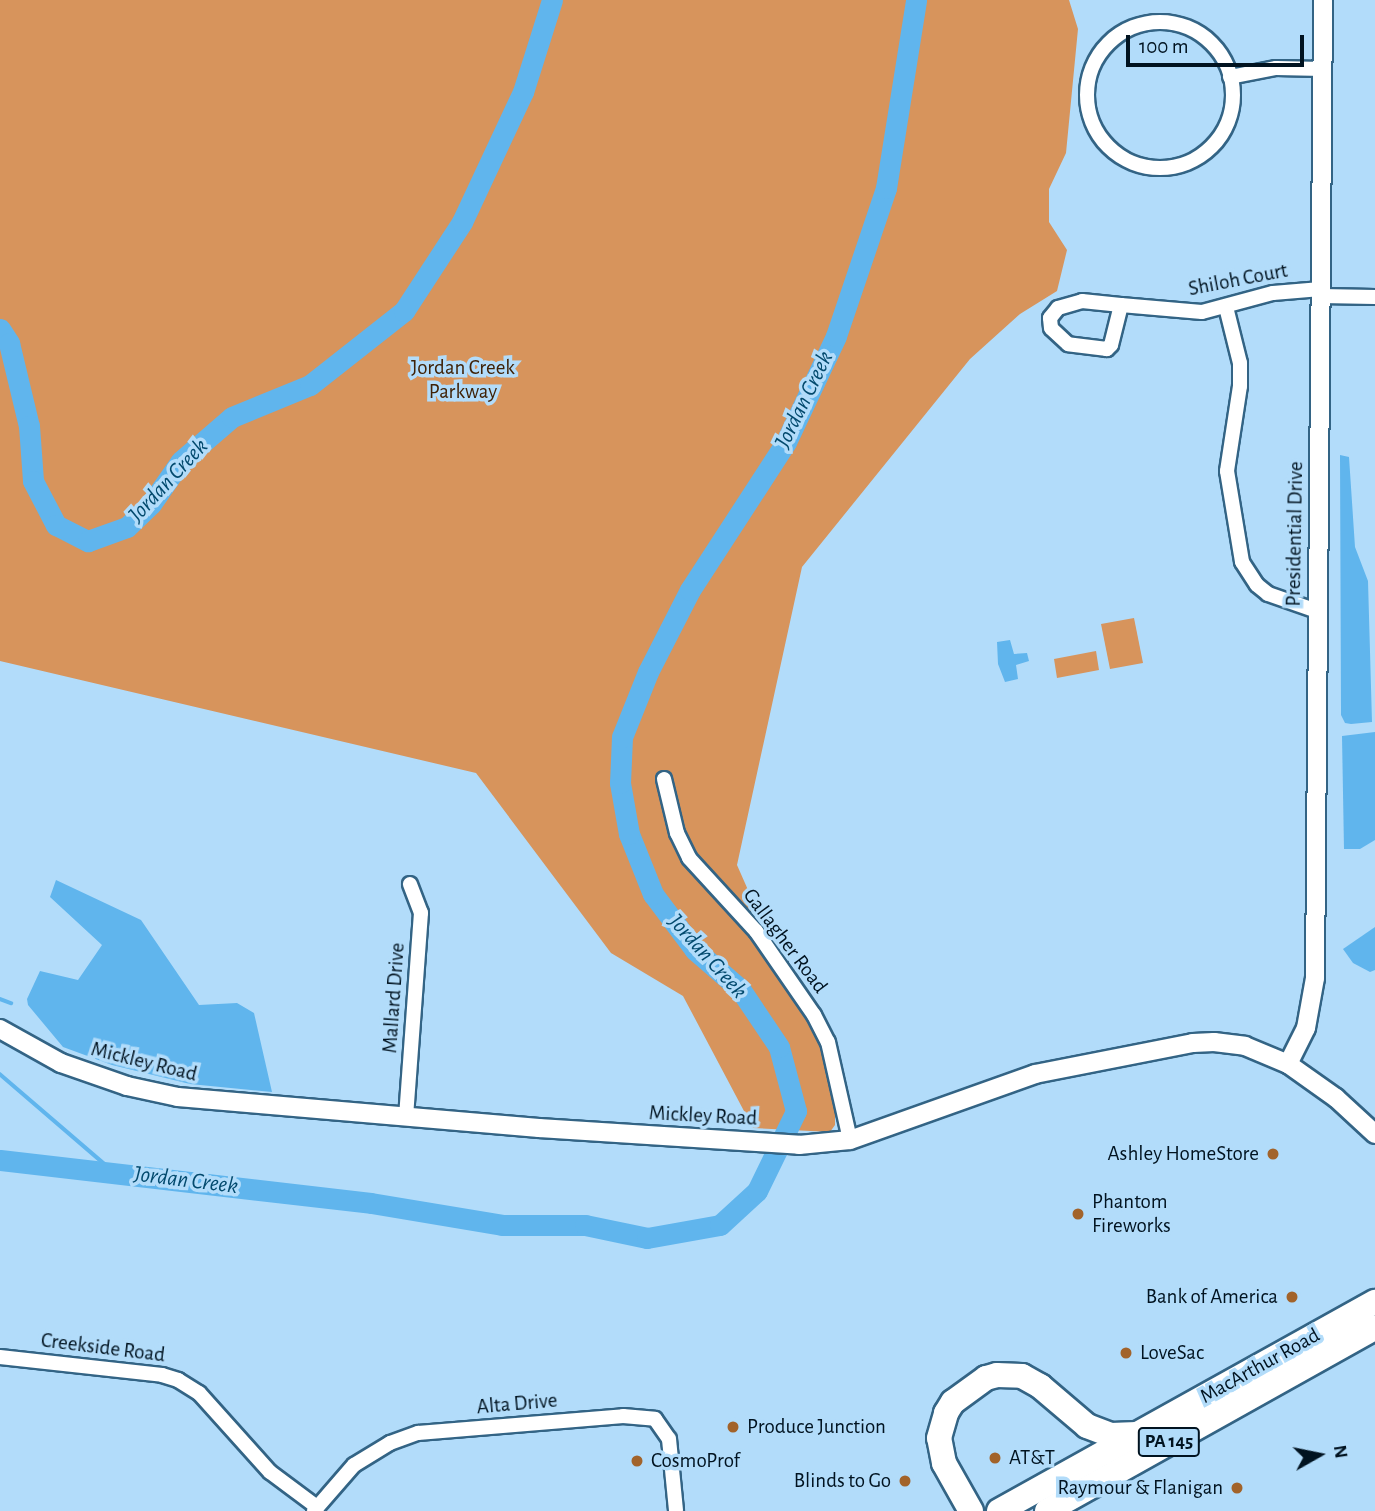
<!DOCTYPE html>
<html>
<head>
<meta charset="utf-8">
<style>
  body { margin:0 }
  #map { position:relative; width:1375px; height:1511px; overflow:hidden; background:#b2dcfa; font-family:"Alegreya Sans",sans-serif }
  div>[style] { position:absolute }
  .green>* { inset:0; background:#d7945c }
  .water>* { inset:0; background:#60b5ed }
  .stream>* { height:3.5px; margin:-1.75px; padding:0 1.75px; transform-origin:1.75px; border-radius:1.75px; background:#60b5ed }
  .river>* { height:21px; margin:-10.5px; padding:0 10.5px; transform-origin:10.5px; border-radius:10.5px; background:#60b5ed }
  .roads { filter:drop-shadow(2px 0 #336485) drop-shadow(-2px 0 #336485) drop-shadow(0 2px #336485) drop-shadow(0 -2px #336485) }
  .minor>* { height:14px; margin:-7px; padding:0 7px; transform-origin:7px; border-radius:7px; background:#fff }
  .minor>.ring { margin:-7px; padding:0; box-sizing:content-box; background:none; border:14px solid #fff; border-radius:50% }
  .tertiary>* { height:18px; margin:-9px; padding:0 9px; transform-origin:9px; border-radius:9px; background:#fff }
  .trunk>* { height:24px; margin:-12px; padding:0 12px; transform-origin:12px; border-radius:12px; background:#fff }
  .dots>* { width:19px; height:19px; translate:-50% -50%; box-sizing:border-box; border:4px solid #b2dcfa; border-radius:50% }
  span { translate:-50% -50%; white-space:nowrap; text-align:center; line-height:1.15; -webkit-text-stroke:7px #b2dcfa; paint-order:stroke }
  .shield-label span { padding:2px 5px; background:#b2dcfa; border:2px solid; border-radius:5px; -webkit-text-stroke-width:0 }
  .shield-label { font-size:19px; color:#011320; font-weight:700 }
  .street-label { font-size:21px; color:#011320 }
  .park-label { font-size:21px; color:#3f2207 }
  .poi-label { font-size:21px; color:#011320 }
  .right { translate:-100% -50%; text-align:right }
  .left { translate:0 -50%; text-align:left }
  .water-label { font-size:23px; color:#034a6e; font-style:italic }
  .north { position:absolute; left:1284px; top:1420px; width:70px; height:70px; -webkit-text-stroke:5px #b2dcfa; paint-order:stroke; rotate:81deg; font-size:19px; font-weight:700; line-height:28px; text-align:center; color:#011320 }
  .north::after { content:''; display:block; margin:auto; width:24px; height:32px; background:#011320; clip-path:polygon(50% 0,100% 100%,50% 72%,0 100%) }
  .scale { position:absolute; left:1126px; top:35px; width:178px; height:32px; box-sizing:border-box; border:4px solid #011320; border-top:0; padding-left:9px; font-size:21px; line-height:24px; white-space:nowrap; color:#011320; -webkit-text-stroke:5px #b2dcfa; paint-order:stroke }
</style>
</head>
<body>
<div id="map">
  <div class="green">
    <i style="clip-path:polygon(0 0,1069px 0,1078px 29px,1066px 153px,1049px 189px,1049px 222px,1067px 250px,1057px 291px,1020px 314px,970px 359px,802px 567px,737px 865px,767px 933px,826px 1025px,840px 1055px,848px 1110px,835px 1115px,835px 1125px,830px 1132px,753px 1128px,683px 996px,611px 953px,476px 773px,0 661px)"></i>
    <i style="clip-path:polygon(1134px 618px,1143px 663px,1110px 669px,1101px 624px)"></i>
    <i style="clip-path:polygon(1096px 651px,1099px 670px,1057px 678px,1054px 659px)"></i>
  </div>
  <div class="water">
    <i style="clip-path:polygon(1340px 455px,1349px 457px,1355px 547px,1368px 581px,1372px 722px,1351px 724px,1345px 723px,1341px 715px)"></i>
    <i style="clip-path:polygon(1010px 640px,1014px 654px,1027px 653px,1029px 661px,1016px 665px,1018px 679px,1005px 682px,998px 664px,997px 642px)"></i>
    <i style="clip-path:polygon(1375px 732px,1375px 840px,1360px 849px,1344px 849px,1342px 736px)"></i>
    <i style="clip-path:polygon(56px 880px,141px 920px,199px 1005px,237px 1003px,254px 1013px,272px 1092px,190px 1084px,112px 1065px,63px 1047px,28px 1005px,27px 999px,40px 971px,78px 980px,102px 945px,50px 897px)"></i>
    <i style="clip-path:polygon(1375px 927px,1375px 970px,1370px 972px,1353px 963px,1343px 949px)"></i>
  </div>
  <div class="stream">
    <i style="left:0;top:999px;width:12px;rotate:20deg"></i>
    <i style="left:0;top:1074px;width:152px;rotate:40.7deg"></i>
  </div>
  <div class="river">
    <i style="left:0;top:329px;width:17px;rotate:57deg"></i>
    <i style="left:9px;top:343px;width:85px;rotate:76.5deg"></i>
    <i style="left:29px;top:426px;width:55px;rotate:85.8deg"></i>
    <i style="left:33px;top:481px;width:50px;rotate:62.4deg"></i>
    <i style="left:56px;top:525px;width:36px;rotate:27deg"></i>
    <i style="left:88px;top:541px;width:41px;rotate:-19.7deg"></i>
    <i style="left:127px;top:527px;width:33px;rotate:-44deg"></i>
    <i style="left:151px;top:504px;width:52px;rotate:-55.1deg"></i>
    <i style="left:181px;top:461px;width:67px;rotate:-40.8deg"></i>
    <i style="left:232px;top:417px;width:84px;rotate:-22.3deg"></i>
    <i style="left:310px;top:385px;width:120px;rotate:-38.2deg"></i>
    <i style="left:404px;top:311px;width:106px;rotate:-56.9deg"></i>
    <i style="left:462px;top:222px;width:144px;rotate:-64.9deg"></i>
    <i style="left:523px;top:92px;width:96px;rotate:-72.5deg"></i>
    <i style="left:0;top:1160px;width:373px;rotate:6.6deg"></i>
    <i style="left:371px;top:1203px;width:133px;rotate:9.5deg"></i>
    <i style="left:502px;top:1225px;width:83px"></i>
    <i style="left:585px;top:1225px;width:63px;rotate:11.8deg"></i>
    <i style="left:647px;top:1238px;width:74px;rotate:-10.1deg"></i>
    <i style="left:720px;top:1225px;width:50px;rotate:-42.6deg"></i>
    <i style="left:757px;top:1191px;width:89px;rotate:-64deg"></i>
    <i style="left:796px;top:1111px;width:66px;rotate:-104.9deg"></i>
    <i style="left:779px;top:1047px;width:70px;rotate:-123.9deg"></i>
    <i style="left:740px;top:989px;width:60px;rotate:-139.1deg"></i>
    <i style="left:695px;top:950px;width:70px;rotate:-126.9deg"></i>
    <i style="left:653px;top:894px;width:65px;rotate:-111.8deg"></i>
    <i style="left:629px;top:834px;width:52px;rotate:-100deg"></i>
    <i style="left:620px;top:783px;width:46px;rotate:-87.5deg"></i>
    <i style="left:622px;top:737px;width:70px;rotate:-68.2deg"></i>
    <i style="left:648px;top:672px;width:92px;rotate:-62.9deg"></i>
    <i style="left:690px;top:590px;width:176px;rotate:-57deg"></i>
    <i style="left:786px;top:442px;width:117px;rotate:-64.7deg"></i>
    <i style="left:836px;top:336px;width:156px;rotate:-71.3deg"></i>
    <i style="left:886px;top:188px;width:190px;rotate:-80.9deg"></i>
  </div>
  <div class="roads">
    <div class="minor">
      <i class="ring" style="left:1087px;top:22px;width:132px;height:132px"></i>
      <i style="left:1230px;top:77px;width:47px;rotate:-11.1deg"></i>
      <i style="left:1276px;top:68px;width:47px;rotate:1.2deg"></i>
      <i style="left:1321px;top:296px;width:54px;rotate:1.1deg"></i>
      <i style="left:1082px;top:301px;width:39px;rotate:6deg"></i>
      <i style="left:1121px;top:305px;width:41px;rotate:104deg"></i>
      <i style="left:1111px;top:345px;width:6px;rotate:135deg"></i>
      <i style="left:1107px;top:349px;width:39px;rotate:-173deg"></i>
      <i style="left:1068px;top:344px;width:23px;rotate:-137deg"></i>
      <i style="left:1051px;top:328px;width:10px;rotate:-96deg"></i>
      <i style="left:1050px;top:318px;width:13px;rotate:-51deg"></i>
      <i style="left:1058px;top:308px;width:25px;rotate:-16deg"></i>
      <i style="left:1121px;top:305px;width:81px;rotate:4.9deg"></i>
      <i style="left:1202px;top:312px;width:73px;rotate:-15deg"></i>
      <i style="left:1273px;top:293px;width:48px;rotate:-4.8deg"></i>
      <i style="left:1226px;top:307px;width:58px;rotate:76deg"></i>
      <i style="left:1240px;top:363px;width:23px;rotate:90deg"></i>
      <i style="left:1240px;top:386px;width:86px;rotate:98.7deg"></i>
      <i style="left:1227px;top:471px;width:92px;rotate:80.6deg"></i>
      <i style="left:1242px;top:562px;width:27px;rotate:57deg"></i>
      <i style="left:1257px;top:585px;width:14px;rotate:39deg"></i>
      <i style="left:1268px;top:594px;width:52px;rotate:19.1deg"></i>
      <i style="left:664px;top:779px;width:56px;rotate:76.5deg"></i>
      <i style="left:677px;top:833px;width:28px;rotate:64deg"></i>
      <i style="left:689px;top:858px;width:99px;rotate:47.5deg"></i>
      <i style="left:756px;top:931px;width:102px;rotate:55.4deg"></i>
      <i style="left:814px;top:1015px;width:30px;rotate:63deg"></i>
      <i style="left:828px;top:1042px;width:100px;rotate:77.3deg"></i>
      <i style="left:406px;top:1117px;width:205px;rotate:-85.8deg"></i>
      <i style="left:421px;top:913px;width:31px;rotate:-111deg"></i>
      <i style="left:0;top:1357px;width:163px;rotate:6.3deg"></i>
      <i style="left:162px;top:1375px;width:17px;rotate:17deg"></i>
      <i style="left:178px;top:1380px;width:25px;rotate:32deg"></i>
      <i style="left:199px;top:1393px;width:106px;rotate:48.1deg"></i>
      <i style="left:270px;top:1472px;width:59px;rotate:36.7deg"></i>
      <i style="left:314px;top:1511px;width:61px;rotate:-49deg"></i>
      <i style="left:354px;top:1465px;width:42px;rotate:-31.4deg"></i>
      <i style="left:390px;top:1443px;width:30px;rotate:-20deg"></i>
      <i style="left:418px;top:1433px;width:206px;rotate:-4.7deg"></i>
      <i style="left:623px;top:1416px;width:32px;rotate:5deg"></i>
      <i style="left:655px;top:1419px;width:24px;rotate:55deg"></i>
      <i style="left:669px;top:1439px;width:72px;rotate:84.4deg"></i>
    </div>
    <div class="tertiary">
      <i style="left:0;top:1029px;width:70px;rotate:29.1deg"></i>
      <i style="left:61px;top:1063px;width:70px;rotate:19.2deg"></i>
      <i style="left:127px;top:1086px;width:52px;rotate:12.2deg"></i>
      <i style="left:178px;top:1097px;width:362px;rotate:4.9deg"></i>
      <i style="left:539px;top:1128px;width:261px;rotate:3.7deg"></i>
      <i style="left:799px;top:1145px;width:51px;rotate:-5.6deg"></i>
      <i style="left:850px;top:1140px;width:196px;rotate:-19.6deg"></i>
      <i style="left:1035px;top:1074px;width:161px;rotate:-11.1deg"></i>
      <i style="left:1193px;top:1043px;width:21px;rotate:-3deg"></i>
      <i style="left:1214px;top:1042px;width:31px;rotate:7deg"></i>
      <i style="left:1245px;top:1046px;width:47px;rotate:22.7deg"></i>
      <i style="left:1288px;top:1064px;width:59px;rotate:35.3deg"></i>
      <i style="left:1336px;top:1098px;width:53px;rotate:42.7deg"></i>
      <i style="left:1288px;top:1064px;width:40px;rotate:-63.4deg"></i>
      <i style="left:1306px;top:1028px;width:51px;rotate:-79.8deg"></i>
      <i style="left:1315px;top:978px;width:978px;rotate:-89.53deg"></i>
    </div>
    <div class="trunk">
      <i style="left:971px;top:1511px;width:55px;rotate:-119.4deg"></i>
      <i style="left:944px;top:1463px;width:25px;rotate:-101deg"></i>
      <i style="left:939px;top:1438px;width:26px;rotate:-74deg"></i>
      <i style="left:946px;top:1413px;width:13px;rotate:-58deg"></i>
      <i style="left:953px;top:1402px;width:41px;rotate:-36deg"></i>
      <i style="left:986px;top:1378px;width:11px;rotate:-15deg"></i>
      <i style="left:997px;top:1375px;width:25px;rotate:2deg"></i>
      <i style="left:1022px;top:1376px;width:21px;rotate:29deg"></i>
      <i style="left:1040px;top:1386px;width:62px;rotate:40.4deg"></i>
      <i style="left:1087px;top:1426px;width:26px;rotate:21deg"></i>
      <i style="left:1111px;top:1435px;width:26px;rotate:-2deg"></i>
      <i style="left:999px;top:1511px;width:430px;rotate:-29.1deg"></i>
      <i style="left:1047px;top:1511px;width:376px;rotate:-29.2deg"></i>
    </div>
  </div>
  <div class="dots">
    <i style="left:1273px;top:1154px;background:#a2632a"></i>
    <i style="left:1078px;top:1214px;background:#a2632a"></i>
    <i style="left:1292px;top:1297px;background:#a2632a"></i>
    <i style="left:1126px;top:1353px;background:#a2632a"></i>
    <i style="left:733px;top:1427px;background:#a2632a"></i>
    <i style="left:995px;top:1458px;background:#a2632a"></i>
    <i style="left:637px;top:1461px;background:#a2632a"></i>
    <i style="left:905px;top:1481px;background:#a2632a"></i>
    <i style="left:1237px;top:1488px;background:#a2632a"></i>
  </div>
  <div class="shield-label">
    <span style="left:1169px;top:1442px">PA 145</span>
  </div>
  <div class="street-label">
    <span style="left:1238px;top:280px;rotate:-11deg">Shiloh Court</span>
    <span style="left:1295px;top:534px;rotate:-89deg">Presidential Drive</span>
    <span style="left:785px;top:941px;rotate:53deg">Gallagher Road</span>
    <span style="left:394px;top:998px;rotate:-86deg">Mallard Drive</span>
    <span style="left:144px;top:1062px;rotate:14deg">Mickley Road</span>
    <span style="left:703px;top:1116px;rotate:3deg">Mickley Road</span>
    <span style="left:103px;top:1348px;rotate:7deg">Creekside Road</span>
    <span style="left:1260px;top:1366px;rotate:-29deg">MacArthur Road</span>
    <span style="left:517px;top:1404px;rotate:-5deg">Alta Drive</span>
  </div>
  <div class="park-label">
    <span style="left:463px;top:380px">Jordan Creek<br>Parkway</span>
  </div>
  <div class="poi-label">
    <span class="right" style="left:1259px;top:1154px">Ashley HomeStore</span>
    <span class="left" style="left:1092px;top:1214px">Phantom<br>Fireworks</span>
    <span class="right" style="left:1278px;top:1297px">Bank of America</span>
    <span class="left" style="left:1140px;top:1353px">LoveSac</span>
    <span class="left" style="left:747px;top:1427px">Produce Junction</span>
    <span class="left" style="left:1009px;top:1458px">AT&amp;T</span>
    <span class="left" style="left:651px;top:1461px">CosmoProf</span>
    <span class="right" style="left:891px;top:1481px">Blinds to Go</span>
    <span class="right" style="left:1223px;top:1488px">Raymour &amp; Flanigan</span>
  </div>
  <div class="water-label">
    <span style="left:805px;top:400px;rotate:-64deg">Jordan Creek</span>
    <span style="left:169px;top:481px;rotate:-47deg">Jordan Creek</span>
    <span style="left:707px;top:957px;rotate:48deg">Jordan Creek</span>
    <span style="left:186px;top:1181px;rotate:7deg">Jordan Creek</span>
  </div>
  <div class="north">N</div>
  <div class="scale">100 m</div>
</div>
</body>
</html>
